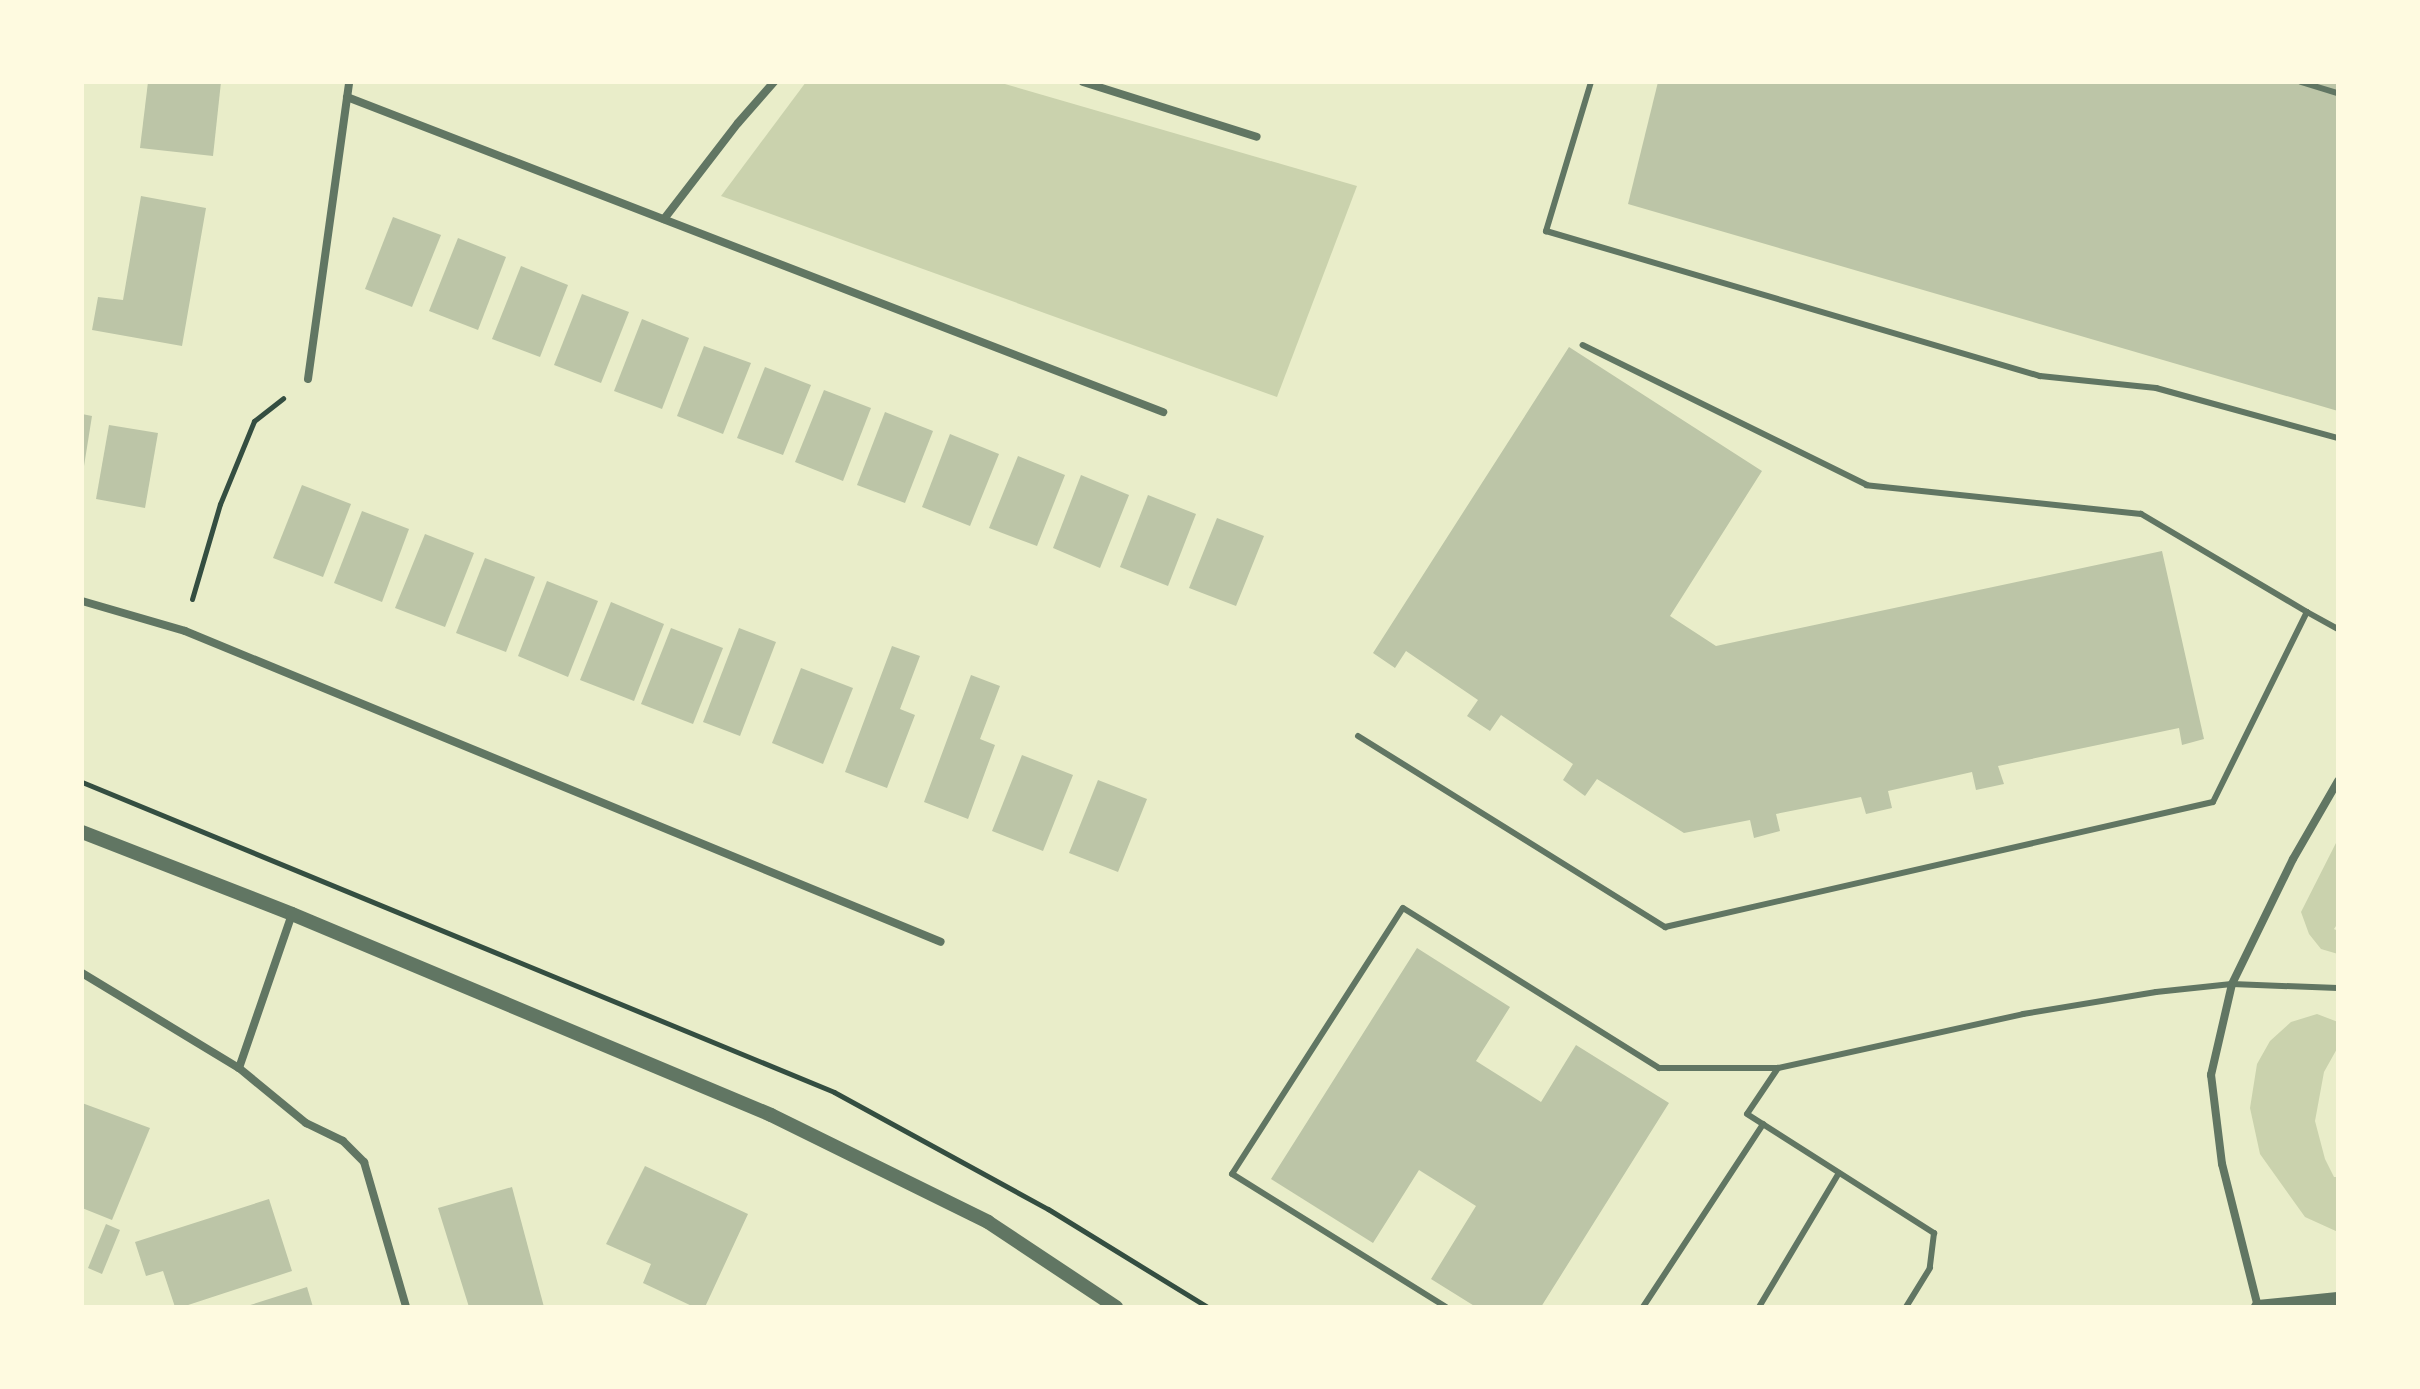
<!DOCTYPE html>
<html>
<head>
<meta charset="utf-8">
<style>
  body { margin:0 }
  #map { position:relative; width:2420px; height:1389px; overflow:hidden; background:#e9edc9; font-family:Figtree,sans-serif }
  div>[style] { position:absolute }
  .green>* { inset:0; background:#cad2ad }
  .building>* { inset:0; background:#bcc5a7 }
  .path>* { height:5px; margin:-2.5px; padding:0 2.5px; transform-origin:2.5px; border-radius:2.5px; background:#344e41 }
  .service>* { height:6px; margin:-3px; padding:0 3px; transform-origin:3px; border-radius:3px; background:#617663 }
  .minor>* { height:8px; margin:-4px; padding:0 4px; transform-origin:4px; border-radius:4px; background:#617663 }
  .tertiary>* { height:14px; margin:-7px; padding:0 7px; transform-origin:7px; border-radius:7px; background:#617663 }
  span { translate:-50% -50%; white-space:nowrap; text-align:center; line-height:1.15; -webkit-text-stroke:6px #fefae0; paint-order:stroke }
  .frame { position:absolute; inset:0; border:84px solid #fefae0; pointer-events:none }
</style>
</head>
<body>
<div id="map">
  <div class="green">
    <i style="clip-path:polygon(806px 82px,998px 82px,1357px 186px,1277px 397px,721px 196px)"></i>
    <i style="clip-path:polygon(2338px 839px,2338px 923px,2334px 929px,2338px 931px,2338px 954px,2321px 949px,2309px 934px,2301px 912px)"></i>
    <i style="clip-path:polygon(2317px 1014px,2338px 1022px,2338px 1047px,2324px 1072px,2315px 1121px,2325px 1159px,2334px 1177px,2338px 1177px,2338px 1232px,2305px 1217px,2260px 1154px,2250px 1108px,2257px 1064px,2270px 1041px,2291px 1022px)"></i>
  </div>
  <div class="building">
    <i style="clip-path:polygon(148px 82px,221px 82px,213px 156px,140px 148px)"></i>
    <i style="clip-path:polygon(1658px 82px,2338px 82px,2338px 411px,1628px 204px)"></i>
    <i style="clip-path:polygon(141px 196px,206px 208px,182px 346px,92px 330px,98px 297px,123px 300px)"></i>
    <i style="clip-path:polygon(393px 217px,441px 235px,412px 307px,365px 289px)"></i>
    <i style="clip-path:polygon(458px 238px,506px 257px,478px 330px,429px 311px)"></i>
    <i style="clip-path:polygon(521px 266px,568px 285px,540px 357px,492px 339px)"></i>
    <i style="clip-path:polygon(582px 294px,629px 312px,601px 383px,554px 365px)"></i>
    <i style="clip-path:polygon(642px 319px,689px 338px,662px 409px,614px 391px)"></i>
    <i style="clip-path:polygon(704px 346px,751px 363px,723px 434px,677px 416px)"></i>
    <i style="clip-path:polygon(1569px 347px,1762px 471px,1670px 616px,1716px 646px,2162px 551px,2204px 739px,2182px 745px,2179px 728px,1998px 766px,2004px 784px,1976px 790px,1972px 772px,1888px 791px,1892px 808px,1866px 814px,1861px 797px,1776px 814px,1780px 831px,1754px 838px,1750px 820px,1684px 833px,1597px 779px,1585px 796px,1563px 780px,1573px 764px,1501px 715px,1490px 731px,1467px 716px,1478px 700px,1406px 651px,1395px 668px,1373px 653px)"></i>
    <i style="clip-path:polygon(765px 367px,811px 385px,783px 455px,737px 438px)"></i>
    <i style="clip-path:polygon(824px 390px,871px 408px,843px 481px,795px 462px)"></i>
    <i style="clip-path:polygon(885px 412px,933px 431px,905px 503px,857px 485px)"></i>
    <i style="clip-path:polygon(82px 414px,92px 416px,84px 466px,82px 466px)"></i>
    <i style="clip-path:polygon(109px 425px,158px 433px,145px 508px,96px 499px)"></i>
    <i style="clip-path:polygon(950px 434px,999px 454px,970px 526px,922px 507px)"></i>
    <i style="clip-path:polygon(1018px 456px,1065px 475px,1037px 546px,989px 528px)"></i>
    <i style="clip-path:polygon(1081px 475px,1129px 495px,1100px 568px,1053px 548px)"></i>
    <i style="clip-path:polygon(302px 485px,351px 504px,323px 577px,273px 558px)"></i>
    <i style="clip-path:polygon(1148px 495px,1196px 514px,1168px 586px,1120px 567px)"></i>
    <i style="clip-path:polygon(362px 511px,409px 529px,382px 602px,334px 583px)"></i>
    <i style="clip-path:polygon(1217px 518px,1264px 536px,1236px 606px,1189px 588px)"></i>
    <i style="clip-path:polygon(425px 534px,474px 553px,445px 627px,395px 608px)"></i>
    <i style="clip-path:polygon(485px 558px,535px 577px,506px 652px,456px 633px)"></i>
    <i style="clip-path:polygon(547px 581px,598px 601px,568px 677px,518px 656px)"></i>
    <i style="clip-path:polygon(611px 602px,664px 624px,634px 701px,580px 680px)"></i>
    <i style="clip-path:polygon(671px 628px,723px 648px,693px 724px,641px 704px)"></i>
    <i style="clip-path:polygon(739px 628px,776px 642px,740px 736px,703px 722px)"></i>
    <i style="clip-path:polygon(892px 646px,920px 656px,900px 709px,915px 715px,887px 788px,845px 772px)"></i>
    <i style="clip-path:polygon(801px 668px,853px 688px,823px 764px,772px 743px)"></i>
    <i style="clip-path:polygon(971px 675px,1000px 686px,980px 739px,995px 745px,968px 819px,924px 802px)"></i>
    <i style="clip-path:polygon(1022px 755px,1073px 775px,1043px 851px,992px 831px)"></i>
    <i style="clip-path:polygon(1098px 780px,1147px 799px,1118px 872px,1069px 853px)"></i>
    <i style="clip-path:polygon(1417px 948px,1510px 1007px,1476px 1061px,1541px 1102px,1576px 1045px,1669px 1103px,1541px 1307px,1476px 1307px,1431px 1279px,1476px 1206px,1419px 1170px,1373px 1243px,1271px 1179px)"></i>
    <i style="clip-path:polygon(82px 1103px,150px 1128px,112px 1220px,82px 1208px)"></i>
    <i style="clip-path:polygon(645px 1166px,748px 1214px,705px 1307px,694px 1307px,643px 1283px,651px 1264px,606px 1244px)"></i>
    <i style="clip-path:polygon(512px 1187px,544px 1307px,469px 1307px,438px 1208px)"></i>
    <i style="clip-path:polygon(269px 1199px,292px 1271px,182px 1307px,175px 1307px,163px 1271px,146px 1276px,135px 1242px)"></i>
    <i style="clip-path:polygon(106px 1224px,120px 1230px,102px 1274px,88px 1268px)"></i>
    <i style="clip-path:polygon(307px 1287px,313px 1307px,248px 1307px,247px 1306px)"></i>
  </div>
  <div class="path">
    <i style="left:192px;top:599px;width:99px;rotate:-73.6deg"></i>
    <i style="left:220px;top:504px;width:90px;rotate:-67.7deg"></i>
    <i style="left:254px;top:421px;width:37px;rotate:-38deg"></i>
    <i style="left:82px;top:782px;width:813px;rotate:22.4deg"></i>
    <i style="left:834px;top:1092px;width:244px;rotate:28.7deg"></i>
    <i style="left:1048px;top:1209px;width:187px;rotate:31.6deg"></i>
  </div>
  <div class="service">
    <i style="left:1591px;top:82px;width:156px;rotate:106.8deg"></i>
    <i style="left:1546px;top:231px;width:515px;rotate:16.36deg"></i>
    <i style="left:2040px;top:376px;width:117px;rotate:5.9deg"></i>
    <i style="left:2156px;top:388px;width:189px;rotate:15.4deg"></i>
    <i style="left:2301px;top:82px;width:39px;rotate:17deg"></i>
    <i style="left:2307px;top:612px;width:35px;rotate:29deg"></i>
    <i style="left:1358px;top:736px;width:362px;rotate:31.9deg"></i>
    <i style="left:1665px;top:927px;width:562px;rotate:-12.85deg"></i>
    <i style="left:2213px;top:802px;width:212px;rotate:-63.7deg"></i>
    <i style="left:2307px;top:612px;width:193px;rotate:-149.4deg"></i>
    <i style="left:2141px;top:514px;width:276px;rotate:-174deg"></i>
    <i style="left:1867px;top:485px;width:317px;rotate:-153.8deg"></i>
    <i style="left:1778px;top:1068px;width:55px;rotate:124deg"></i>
    <i style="left:1747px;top:1114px;width:222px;rotate:32.5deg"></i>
    <i style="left:1934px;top:1233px;width:35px;rotate:97deg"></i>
    <i style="left:1930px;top:1268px;width:46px;rotate:121.6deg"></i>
    <i style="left:1446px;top:1307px;width:252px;rotate:-148.1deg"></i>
    <i style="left:1232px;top:1174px;width:316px;rotate:-57.3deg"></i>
    <i style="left:1403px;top:908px;width:302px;rotate:32deg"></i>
    <i style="left:1659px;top:1068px;width:119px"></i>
    <i style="left:1778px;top:1068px;width:251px;rotate:-12.4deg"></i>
    <i style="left:2023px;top:1014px;width:135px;rotate:-9.4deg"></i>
    <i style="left:2156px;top:992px;width:76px;rotate:-6deg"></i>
    <i style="left:2232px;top:984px;width:106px;rotate:2.2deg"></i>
    <i style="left:1643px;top:1307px;width:219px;rotate:-56.7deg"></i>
    <i style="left:1759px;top:1307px;width:156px;rotate:-59.2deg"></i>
  </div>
  <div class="minor">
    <i style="left:1083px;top:82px;width:182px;rotate:17.5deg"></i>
    <i style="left:347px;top:97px;width:875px;rotate:21.11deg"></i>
    <i style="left:664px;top:219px;width:121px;rotate:-52.4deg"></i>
    <i style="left:738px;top:123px;width:55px;rotate:-48.7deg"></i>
    <i style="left:308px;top:379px;width:300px;rotate:-82.1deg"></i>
    <i style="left:82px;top:601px;width:107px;rotate:16.2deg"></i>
    <i style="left:185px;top:631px;width:817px;rotate:22.36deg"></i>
    <i style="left:82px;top:973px;width:184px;rotate:31.2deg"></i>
    <i style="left:239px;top:1068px;width:87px;rotate:39.4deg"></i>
    <i style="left:306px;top:1123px;width:41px;rotate:25.9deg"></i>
    <i style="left:343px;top:1141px;width:30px;rotate:45deg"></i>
    <i style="left:364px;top:1162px;width:151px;rotate:73.8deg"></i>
    <i style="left:239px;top:1068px;width:163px;rotate:-71deg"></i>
    <i style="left:2258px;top:1307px;width:147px;rotate:-104.1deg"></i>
    <i style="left:2222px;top:1164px;width:90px;rotate:-97deg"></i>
    <i style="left:2211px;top:1075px;width:93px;rotate:-77deg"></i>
    <i style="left:2232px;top:984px;width:139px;rotate:-64deg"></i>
    <i style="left:2293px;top:859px;width:90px;rotate:-60deg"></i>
  </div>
  <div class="tertiary">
    <i style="left:82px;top:832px;width:225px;rotate:21.3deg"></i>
    <i style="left:292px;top:914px;width:519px;rotate:22.76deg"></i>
    <i style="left:771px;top:1115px;width:242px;rotate:26.2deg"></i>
    <i style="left:988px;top:1222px;width:154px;rotate:33.6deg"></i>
    <i style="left:2258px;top:1307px;width:80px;rotate:-5.7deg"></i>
  </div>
  <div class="frame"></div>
</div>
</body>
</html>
